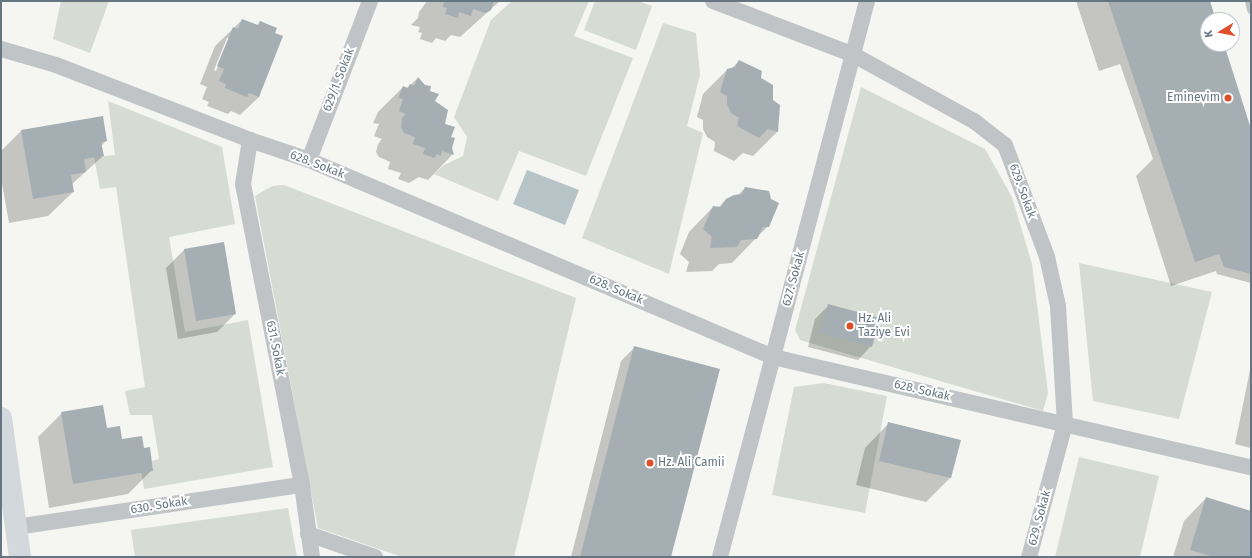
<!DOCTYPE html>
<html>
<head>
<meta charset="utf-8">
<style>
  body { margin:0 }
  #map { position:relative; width:1252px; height:558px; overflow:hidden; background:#f5f5f2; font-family:"Fira Sans",sans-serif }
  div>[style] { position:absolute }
  .green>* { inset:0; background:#d6dcd3 }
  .water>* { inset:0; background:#b6c3c7 }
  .shadow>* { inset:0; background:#0003 }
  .building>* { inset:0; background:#a5aeb3 }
  .service>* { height:8px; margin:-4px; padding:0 4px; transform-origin:4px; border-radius:4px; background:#c0c4c7 }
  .minor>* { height:16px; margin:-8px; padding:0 8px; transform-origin:8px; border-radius:8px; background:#c0c4c7 }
  .secondary>* { height:22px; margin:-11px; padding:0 11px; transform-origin:11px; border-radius:11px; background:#d3d8dc }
  .dots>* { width:11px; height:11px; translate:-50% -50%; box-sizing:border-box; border:2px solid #fff; border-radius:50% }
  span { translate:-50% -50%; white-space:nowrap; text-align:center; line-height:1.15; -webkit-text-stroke:4px #fff; paint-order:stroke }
  .street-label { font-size:12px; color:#657682 }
  .poi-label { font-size:12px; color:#657682 }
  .right { translate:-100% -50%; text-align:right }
  .left { translate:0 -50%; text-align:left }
  .frame { position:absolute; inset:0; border:2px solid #657682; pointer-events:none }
  .north { position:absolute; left:1200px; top:12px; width:40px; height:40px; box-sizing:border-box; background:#fff; border:1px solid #c1c8cd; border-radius:50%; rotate:260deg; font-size:11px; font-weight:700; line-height:16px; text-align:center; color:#657682 }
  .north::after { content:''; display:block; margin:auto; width:14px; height:18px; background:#de4f29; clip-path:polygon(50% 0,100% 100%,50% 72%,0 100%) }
</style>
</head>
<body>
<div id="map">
  <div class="green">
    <i style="clip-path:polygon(61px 1px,109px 1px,90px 53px,53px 39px)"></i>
    <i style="clip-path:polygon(512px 1px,589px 1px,574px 36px,633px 58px,586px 176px,519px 151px,498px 201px,434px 174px,444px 165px,463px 156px,467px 137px,454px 117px,491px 20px)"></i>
    <i style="clip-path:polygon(595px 1px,638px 1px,652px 6px,636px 50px,584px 30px)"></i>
    <i style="clip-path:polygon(663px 23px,696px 33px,700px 75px,687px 126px,703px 133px,669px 274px,582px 238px)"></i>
    <i style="clip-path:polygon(861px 87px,985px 149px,1012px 197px,1032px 264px,1048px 393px,1043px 411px,800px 340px,795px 330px)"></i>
    <i style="clip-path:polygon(108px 101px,222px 147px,235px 224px,169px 237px,185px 332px,248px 320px,273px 467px,144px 489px,140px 464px,159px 459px,152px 415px,130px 415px,125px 391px,145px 387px,116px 187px,100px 189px,94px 157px,115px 155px)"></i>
    <i style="clip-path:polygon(284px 185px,576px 298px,514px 557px,402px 557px,318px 528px,255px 196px,272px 186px)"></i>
    <i style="clip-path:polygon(1079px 263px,1212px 292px,1179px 419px,1093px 401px)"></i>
    <i style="clip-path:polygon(824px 383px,887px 396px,865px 513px,772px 495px,794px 387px)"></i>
    <i style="clip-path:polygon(1079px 457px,1159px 476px,1140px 557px,1055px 557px)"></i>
    <i style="clip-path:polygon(288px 508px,297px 557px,135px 557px,131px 530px)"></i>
  </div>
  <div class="water">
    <i style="clip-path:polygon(527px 170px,579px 190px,565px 225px,513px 204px)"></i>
  </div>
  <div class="shadow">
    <i style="clip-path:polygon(427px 1px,500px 1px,460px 37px,451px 35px,445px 41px,436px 38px,432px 43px,420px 39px,422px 33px,418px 32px,420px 27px,411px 25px,418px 18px,419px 12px)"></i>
    <i style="clip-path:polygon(1076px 1px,1209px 1px,1215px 20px,1208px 20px,1208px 44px,1223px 44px,1251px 132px,1251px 283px,1217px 274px,1216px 271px,1171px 286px,1136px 176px,1153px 159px,1120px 64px,1099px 71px)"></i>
    <i style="clip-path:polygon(evenodd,242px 20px,257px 26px,260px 23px,274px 33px,259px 97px,240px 115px,231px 111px,228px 114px,207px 106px,209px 102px,202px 99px,207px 87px,200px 84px,215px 46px,242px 20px,227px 38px,229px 38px,216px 71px,214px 70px,227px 38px)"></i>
    <i style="clip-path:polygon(739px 61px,760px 78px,772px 101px,777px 132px,753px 156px,743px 153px,734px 161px,714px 151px,715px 142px,707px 137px,703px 129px,703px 120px,697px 117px,703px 94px,727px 70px,731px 69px)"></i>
    <i style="clip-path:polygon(418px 78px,429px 92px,450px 137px,452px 155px,428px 180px,419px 177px,409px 183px,398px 179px,401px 173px,388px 169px,390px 162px,379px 157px,376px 152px,378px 144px,382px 139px,374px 136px,379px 124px,373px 123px,378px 112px,403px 87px,407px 88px)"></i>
    <i style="clip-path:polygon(21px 131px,106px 141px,101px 146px,103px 156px,71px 185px,73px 192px,48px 216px,9px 223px,1px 178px,1px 151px)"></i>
    <i style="clip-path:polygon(745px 188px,768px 226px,732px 263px,719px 264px,712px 271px,686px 272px,689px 262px,680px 254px,689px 232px,713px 207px,718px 208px,726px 199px,738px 195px)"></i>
    <i style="clip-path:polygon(223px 243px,235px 314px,217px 332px,178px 339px,166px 268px,184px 250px)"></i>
    <i style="clip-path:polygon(828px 306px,871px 346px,858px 360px,808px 347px,815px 319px)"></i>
    <i style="clip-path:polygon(635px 347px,670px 557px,571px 557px,621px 361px)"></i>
    <i style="clip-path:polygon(1251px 365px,1251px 448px,1235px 444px)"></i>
    <i style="clip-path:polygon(62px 413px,106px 429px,121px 441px,143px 449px,152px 470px,128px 494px,49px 508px,38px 437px)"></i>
    <i style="clip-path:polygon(889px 423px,959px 441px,950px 478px,926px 502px,856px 485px,865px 448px)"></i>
    <i style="clip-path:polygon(1206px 498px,1251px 512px,1251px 557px,1173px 557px,1184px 521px)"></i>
  </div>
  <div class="building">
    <i style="clip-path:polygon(441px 1px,494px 1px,491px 10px,486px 13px,473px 9px,471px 16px,459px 12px,458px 18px,445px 14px,447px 8px,443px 7px,444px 2px)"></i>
    <i style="clip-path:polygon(1108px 1px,1210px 1px,1216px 20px,1208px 20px,1208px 44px,1224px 44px,1251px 129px,1251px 274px,1224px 267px,1219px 254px,1195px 262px)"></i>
    <i style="clip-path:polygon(242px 19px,258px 25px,260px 21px,277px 28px,275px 33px,283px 36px,259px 97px,249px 93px,247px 97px,225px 88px,226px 84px,219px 81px,224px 69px,217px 66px,233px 27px,238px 29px)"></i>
    <i style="clip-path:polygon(739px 60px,762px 71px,761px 78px,773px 85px,773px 100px,780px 105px,778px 132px,768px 129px,759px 138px,737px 126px,739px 118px,731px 113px,727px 104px,727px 96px,720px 92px,727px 69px,735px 67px)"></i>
    <i style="clip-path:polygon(418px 77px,425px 85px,431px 86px,430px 91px,439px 94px,435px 101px,448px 110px,445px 124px,455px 127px,451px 137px,455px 138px,452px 148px,454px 155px,442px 151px,441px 156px,437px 154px,434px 158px,423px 154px,425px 148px,413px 144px,415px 137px,404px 133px,401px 127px,402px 118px,406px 114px,399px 111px,403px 99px,398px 98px,403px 86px,408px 88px,410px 84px,414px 86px)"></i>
    <i style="clip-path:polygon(103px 116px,107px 141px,101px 142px,104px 156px,84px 159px,86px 172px,71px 175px,74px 192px,33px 199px,21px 130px)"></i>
    <i style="clip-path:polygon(745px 187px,769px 191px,771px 199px,779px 203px,769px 227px,763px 227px,757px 239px,741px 240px,737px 247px,710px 248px,712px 237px,703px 229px,713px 206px,721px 207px,726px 199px,734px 195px,742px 194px)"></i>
    <i style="clip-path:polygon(224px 242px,236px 314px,196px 321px,184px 249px)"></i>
    <i style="clip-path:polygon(828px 304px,880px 318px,872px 347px,820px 333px)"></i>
    <i style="clip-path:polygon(634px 346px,720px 369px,671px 557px,580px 557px)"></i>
    <i style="clip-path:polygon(103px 405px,107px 428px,120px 426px,122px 439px,142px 436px,144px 448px,150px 447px,153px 471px,73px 484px,61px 412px)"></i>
    <i style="clip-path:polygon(888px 422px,961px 440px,951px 478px,879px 461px)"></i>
    <i style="clip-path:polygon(1206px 497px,1251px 511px,1251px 557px,1214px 557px,1190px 550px)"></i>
  </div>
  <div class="service">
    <i style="left:1249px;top:1px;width:9px;rotate:77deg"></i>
  </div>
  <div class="minor">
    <i style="left:713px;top:1px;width:149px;rotate:20.9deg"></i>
    <i style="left:852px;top:54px;width:139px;rotate:28.8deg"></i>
    <i style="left:974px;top:121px;width:39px;rotate:38deg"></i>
    <i style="left:1005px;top:145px;width:120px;rotate:69.4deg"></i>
    <i style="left:1047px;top:257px;width:50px;rotate:77.3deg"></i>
    <i style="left:1058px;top:306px;width:118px;rotate:86.6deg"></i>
    <i style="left:1065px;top:424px;width:138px;rotate:105.1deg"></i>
    <i style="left:1px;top:49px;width:57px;rotate:16.2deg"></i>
    <i style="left:56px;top:65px;width:208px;rotate:21.1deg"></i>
    <i style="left:250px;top:140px;width:62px;rotate:18.7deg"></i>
    <i style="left:309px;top:160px;width:504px;rotate:23deg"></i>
    <i style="left:773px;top:357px;width:490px;rotate:13deg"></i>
    <i style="left:250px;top:140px;width:45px;rotate:99deg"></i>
    <i style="left:243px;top:184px;width:307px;rotate:78.9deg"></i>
    <i style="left:302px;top:485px;width:73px;rotate:82.1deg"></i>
    <i style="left:309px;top:160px;width:170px;rotate:-69deg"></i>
    <i style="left:16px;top:527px;width:289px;rotate:-8.4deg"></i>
    <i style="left:308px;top:534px;width:71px;rotate:18.9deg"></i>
    <i style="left:720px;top:557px;width:575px;rotate:-75.19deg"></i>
  </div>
  <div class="secondary">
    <i style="left:1px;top:418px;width:140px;rotate:82.2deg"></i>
  </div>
  <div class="dots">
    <i style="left:1228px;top:98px;background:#de4f29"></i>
    <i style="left:850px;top:326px;background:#de4f29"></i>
    <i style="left:650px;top:463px;background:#de4f29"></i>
  </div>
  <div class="street-label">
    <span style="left:339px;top:80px;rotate:-69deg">629/1. Sokak</span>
    <span style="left:317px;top:165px;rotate:21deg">628. Sokak</span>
    <span style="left:1022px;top:191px;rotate:70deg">629. Sokak</span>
    <span style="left:794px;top:279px;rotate:-75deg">627. Sokak</span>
    <span style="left:616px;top:290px;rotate:23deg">628. Sokak</span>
    <span style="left:275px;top:348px;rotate:79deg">631. Sokak</span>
    <span style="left:922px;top:391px;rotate:13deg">628. Sokak</span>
    <span style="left:159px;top:506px;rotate:-9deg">630. Sokak</span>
    <span style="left:1040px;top:518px;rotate:-75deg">629. Sokak</span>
  </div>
  <div class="poi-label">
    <span class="right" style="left:1220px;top:98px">Eminevim</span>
    <span class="left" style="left:858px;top:326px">Hz. Ali<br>Taziye Evi</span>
    <span class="left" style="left:658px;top:463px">Hz. Ali Camii</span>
  </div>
  <div class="frame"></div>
  <div class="north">K</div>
</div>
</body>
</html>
